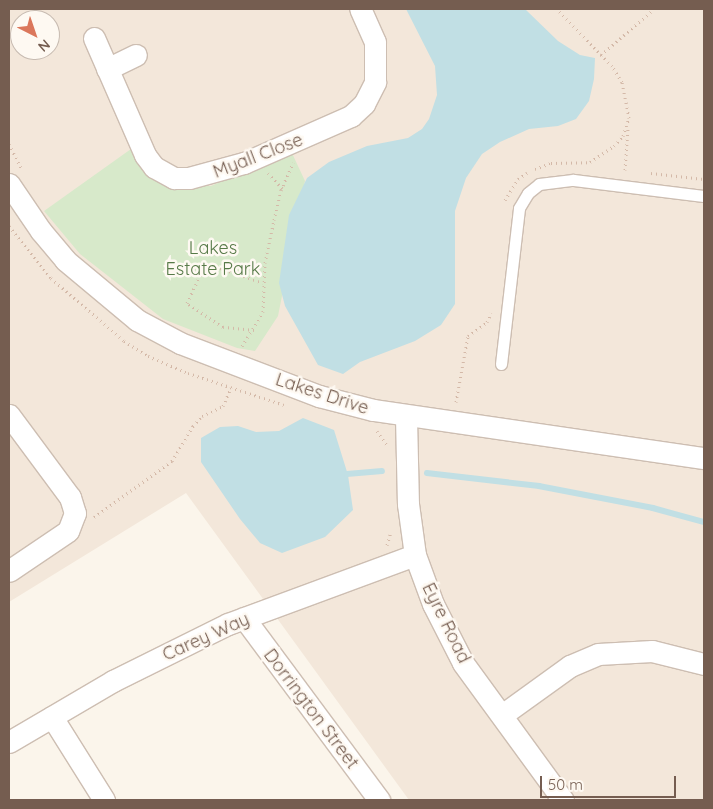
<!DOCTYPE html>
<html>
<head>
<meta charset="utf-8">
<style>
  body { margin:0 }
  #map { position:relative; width:713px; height:809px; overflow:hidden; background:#fbf5eb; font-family:Quicksand,sans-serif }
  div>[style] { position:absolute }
  .residential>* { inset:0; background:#f3e7da }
  .green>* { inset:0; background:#d7e9ca }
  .water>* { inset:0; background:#c1dfe4 }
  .stream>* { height:5.5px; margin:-2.75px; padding:0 2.75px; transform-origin:2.75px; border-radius:2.75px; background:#c1dfe4 }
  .path>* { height:3px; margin-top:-1.5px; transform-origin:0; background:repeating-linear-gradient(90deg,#d4b9a8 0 1px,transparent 0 5px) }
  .roads { filter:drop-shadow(1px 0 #cdbeb2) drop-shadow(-1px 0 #cdbeb2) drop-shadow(0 1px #cdbeb2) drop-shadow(0 -1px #cdbeb2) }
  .lane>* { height:11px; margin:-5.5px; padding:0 5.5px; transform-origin:5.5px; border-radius:5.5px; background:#fff }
  .street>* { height:21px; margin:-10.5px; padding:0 10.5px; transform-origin:10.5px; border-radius:10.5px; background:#fff }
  span { translate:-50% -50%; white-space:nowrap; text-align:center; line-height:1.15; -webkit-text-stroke:5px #fef9f2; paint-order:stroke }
  .street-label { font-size:18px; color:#755d50 }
  .park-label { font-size:18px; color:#577a48 }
  .frame { position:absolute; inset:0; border:10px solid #755d50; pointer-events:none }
  .north { position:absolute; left:10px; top:10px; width:50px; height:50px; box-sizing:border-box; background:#fef9f2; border:1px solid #c7bbb1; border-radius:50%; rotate:139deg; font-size:14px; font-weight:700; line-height:20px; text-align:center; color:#755d50 }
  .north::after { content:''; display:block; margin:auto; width:18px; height:22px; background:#db775b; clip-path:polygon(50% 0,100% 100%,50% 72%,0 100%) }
  .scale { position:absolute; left:540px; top:776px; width:136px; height:22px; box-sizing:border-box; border:2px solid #755d50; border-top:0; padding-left:6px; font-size:15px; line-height:18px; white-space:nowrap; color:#755d50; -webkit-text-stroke:4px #fef9f2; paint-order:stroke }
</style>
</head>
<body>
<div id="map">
  <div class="residential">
    <i style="clip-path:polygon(evenodd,9px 9px,704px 9px,704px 800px,409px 800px,186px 493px,9px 602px,9px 9px,20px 20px,50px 20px,50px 50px,20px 50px,20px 20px)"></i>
  </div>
  <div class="green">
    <i style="clip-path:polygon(131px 149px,140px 166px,166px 186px,211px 186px,291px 151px,305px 181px,278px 316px,255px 351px,237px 348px,163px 319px,80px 254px,44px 211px)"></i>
  </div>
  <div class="water">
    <i style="clip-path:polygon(406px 9px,525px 9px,558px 41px,580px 55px,595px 58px,594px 79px,589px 101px,576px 119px,558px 126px,529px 129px,500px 142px,482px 154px,466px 178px,455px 211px,455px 304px,441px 325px,415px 341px,360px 362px,343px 374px,318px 365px,285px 306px,279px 283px,289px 215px,307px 178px,329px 162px,367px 146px,408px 138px,422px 129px,429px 119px,437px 95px,435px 66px)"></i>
    <i style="clip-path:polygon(303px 418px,334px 430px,348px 475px,353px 510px,325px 537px,282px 553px,260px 543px,240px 519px,201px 462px,201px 438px,220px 427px,238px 426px,256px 432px,279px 431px)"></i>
  </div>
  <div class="stream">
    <i style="left:427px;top:473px;width:113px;rotate:6.6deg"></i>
    <i style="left:539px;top:486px;width:116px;rotate:10.9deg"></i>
    <i style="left:653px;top:508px;width:53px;rotate:15.4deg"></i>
    <i style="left:347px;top:474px;width:35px;rotate:-5deg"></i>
  </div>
  <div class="path">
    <i style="left:601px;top:55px;width:70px;rotate:-41deg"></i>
    <i style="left:9px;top:144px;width:27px;rotate:63deg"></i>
    <i style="left:535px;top:169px;width:17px;rotate:-21deg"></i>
    <i style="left:551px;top:163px;width:39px;rotate:-1deg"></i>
    <i style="left:590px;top:162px;width:29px;rotate:-34deg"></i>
    <i style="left:614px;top:146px;width:13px;rotate:-48deg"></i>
    <i style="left:623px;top:136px;width:19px;rotate:-72deg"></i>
    <i style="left:629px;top:118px;width:37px;rotate:-101deg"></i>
    <i style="left:622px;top:82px;width:19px;rotate:-122deg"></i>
    <i style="left:612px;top:66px;width:79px;rotate:-134deg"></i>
    <i style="left:625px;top:170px;width:42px;rotate:-85.9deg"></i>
    <i style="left:268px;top:173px;width:21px;rotate:47deg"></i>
    <i style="left:651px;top:173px;width:53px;rotate:6.5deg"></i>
    <i style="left:505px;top:200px;width:25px;rotate:-58deg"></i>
    <i style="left:518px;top:179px;width:11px;rotate:-34deg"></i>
    <i style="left:9px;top:226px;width:67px;rotate:51.1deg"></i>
    <i style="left:51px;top:278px;width:96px;rotate:40.8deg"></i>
    <i style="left:124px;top:341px;width:28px;rotate:32deg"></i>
    <i style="left:148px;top:356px;width:43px;rotate:23deg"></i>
    <i style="left:188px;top:373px;width:101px;rotate:18.4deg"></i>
    <i style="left:254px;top:330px;width:31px;rotate:-174deg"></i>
    <i style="left:223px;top:327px;width:43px;rotate:-146.3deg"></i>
    <i style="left:187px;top:303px;width:44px;rotate:-64.6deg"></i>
    <i style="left:206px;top:263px;width:60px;rotate:19.3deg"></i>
    <i style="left:242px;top:346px;width:40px;rotate:-58deg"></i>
    <i style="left:263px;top:312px;width:49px;rotate:-87.7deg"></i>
    <i style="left:265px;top:263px;width:44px;rotate:-78.2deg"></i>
    <i style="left:274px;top:220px;width:31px;rotate:-77deg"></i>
    <i style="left:281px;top:190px;width:30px;rotate:-66deg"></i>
    <i style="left:456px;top:402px;width:67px;rotate:-79.7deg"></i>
    <i style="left:468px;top:336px;width:24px;rotate:-36deg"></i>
    <i style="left:487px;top:322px;width:10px;rotate:-66deg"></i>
    <i style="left:377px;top:431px;width:16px;rotate:55deg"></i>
    <i style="left:94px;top:517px;width:96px;rotate:-35.7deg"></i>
    <i style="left:172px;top:461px;width:41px;rotate:-59deg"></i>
    <i style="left:193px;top:426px;width:13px;rotate:-48deg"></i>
    <i style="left:202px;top:416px;width:23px;rotate:-25deg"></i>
    <i style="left:223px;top:406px;width:20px;rotate:-66deg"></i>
    <i style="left:387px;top:545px;width:14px;rotate:-73deg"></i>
  </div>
  <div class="roads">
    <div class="lane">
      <i style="left:501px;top:364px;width:157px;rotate:-83.4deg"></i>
      <i style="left:519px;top:208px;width:17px;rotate:-59deg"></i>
      <i style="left:528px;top:193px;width:14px;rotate:-39deg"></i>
      <i style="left:539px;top:184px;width:34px;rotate:-7deg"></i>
      <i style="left:573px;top:180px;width:132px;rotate:7deg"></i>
    </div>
    <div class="street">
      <i style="left:94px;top:38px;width:128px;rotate:66.4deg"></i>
      <i style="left:145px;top:155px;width:15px;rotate:53deg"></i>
      <i style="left:154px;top:167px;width:23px;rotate:29deg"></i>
      <i style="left:174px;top:178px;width:15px"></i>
      <i style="left:189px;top:178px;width:57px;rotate:-15.3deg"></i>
      <i style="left:244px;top:163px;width:117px;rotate:-23.7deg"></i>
      <i style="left:351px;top:116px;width:18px;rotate:-43deg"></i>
      <i style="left:364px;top:104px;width:25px;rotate:-63deg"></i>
      <i style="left:375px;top:82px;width:40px;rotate:-90deg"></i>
      <i style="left:375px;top:42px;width:36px;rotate:-114deg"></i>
      <i style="left:107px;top:69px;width:32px;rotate:-26deg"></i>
      <i style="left:9px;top:184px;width:57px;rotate:55.8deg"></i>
      <i style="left:41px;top:231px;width:38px;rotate:50deg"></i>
      <i style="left:65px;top:260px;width:94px;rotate:39.8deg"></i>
      <i style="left:137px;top:320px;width:49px;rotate:28.1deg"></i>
      <i style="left:180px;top:343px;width:149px;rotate:20.9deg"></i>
      <i style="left:319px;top:396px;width:56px;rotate:14.5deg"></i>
      <i style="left:373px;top:410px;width:334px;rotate:8.3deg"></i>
      <i style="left:9px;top:415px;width:102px;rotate:53.4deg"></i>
      <i style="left:70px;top:497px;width:17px;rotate:73deg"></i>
      <i style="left:75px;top:513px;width:19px;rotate:111deg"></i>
      <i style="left:68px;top:531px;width:71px;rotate:145.9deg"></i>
      <i style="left:406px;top:417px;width:87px;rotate:88.7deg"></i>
      <i style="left:408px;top:504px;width:51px;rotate:82.2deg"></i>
      <i style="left:415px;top:555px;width:52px;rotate:69.8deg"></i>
      <i style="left:433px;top:604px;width:66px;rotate:63deg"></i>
      <i style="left:463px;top:663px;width:170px;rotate:53.9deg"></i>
      <i style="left:244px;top:618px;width:227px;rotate:53.4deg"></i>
      <i style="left:502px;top:715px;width:84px;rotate:-35.8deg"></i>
      <i style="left:570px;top:666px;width:30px;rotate:-23deg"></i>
      <i style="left:598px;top:654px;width:54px;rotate:-3.2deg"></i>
      <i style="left:652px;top:651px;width:54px;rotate:14deg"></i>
      <i style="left:52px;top:717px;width:98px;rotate:57.9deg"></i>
      <i style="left:9px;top:742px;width:121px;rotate:-30.4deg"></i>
      <i style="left:113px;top:681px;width:128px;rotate:-26.4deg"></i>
      <i style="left:228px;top:624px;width:199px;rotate:-20.3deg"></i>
    </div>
  </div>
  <div class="street-label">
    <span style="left:258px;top:156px;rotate:-21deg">Myall Close</span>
    <span style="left:322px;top:394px;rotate:18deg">Lakes Drive</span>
    <span style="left:446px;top:623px;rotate:64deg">Eyre Road</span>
    <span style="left:206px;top:637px;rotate:-24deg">Carey Way</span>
    <span style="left:311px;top:709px;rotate:53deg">Dorrington Street</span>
  </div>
  <div class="park-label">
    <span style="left:213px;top:259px">Lakes<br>Estate Park</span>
  </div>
  <div class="frame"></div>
  <div class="north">N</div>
  <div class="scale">50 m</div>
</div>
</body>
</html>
